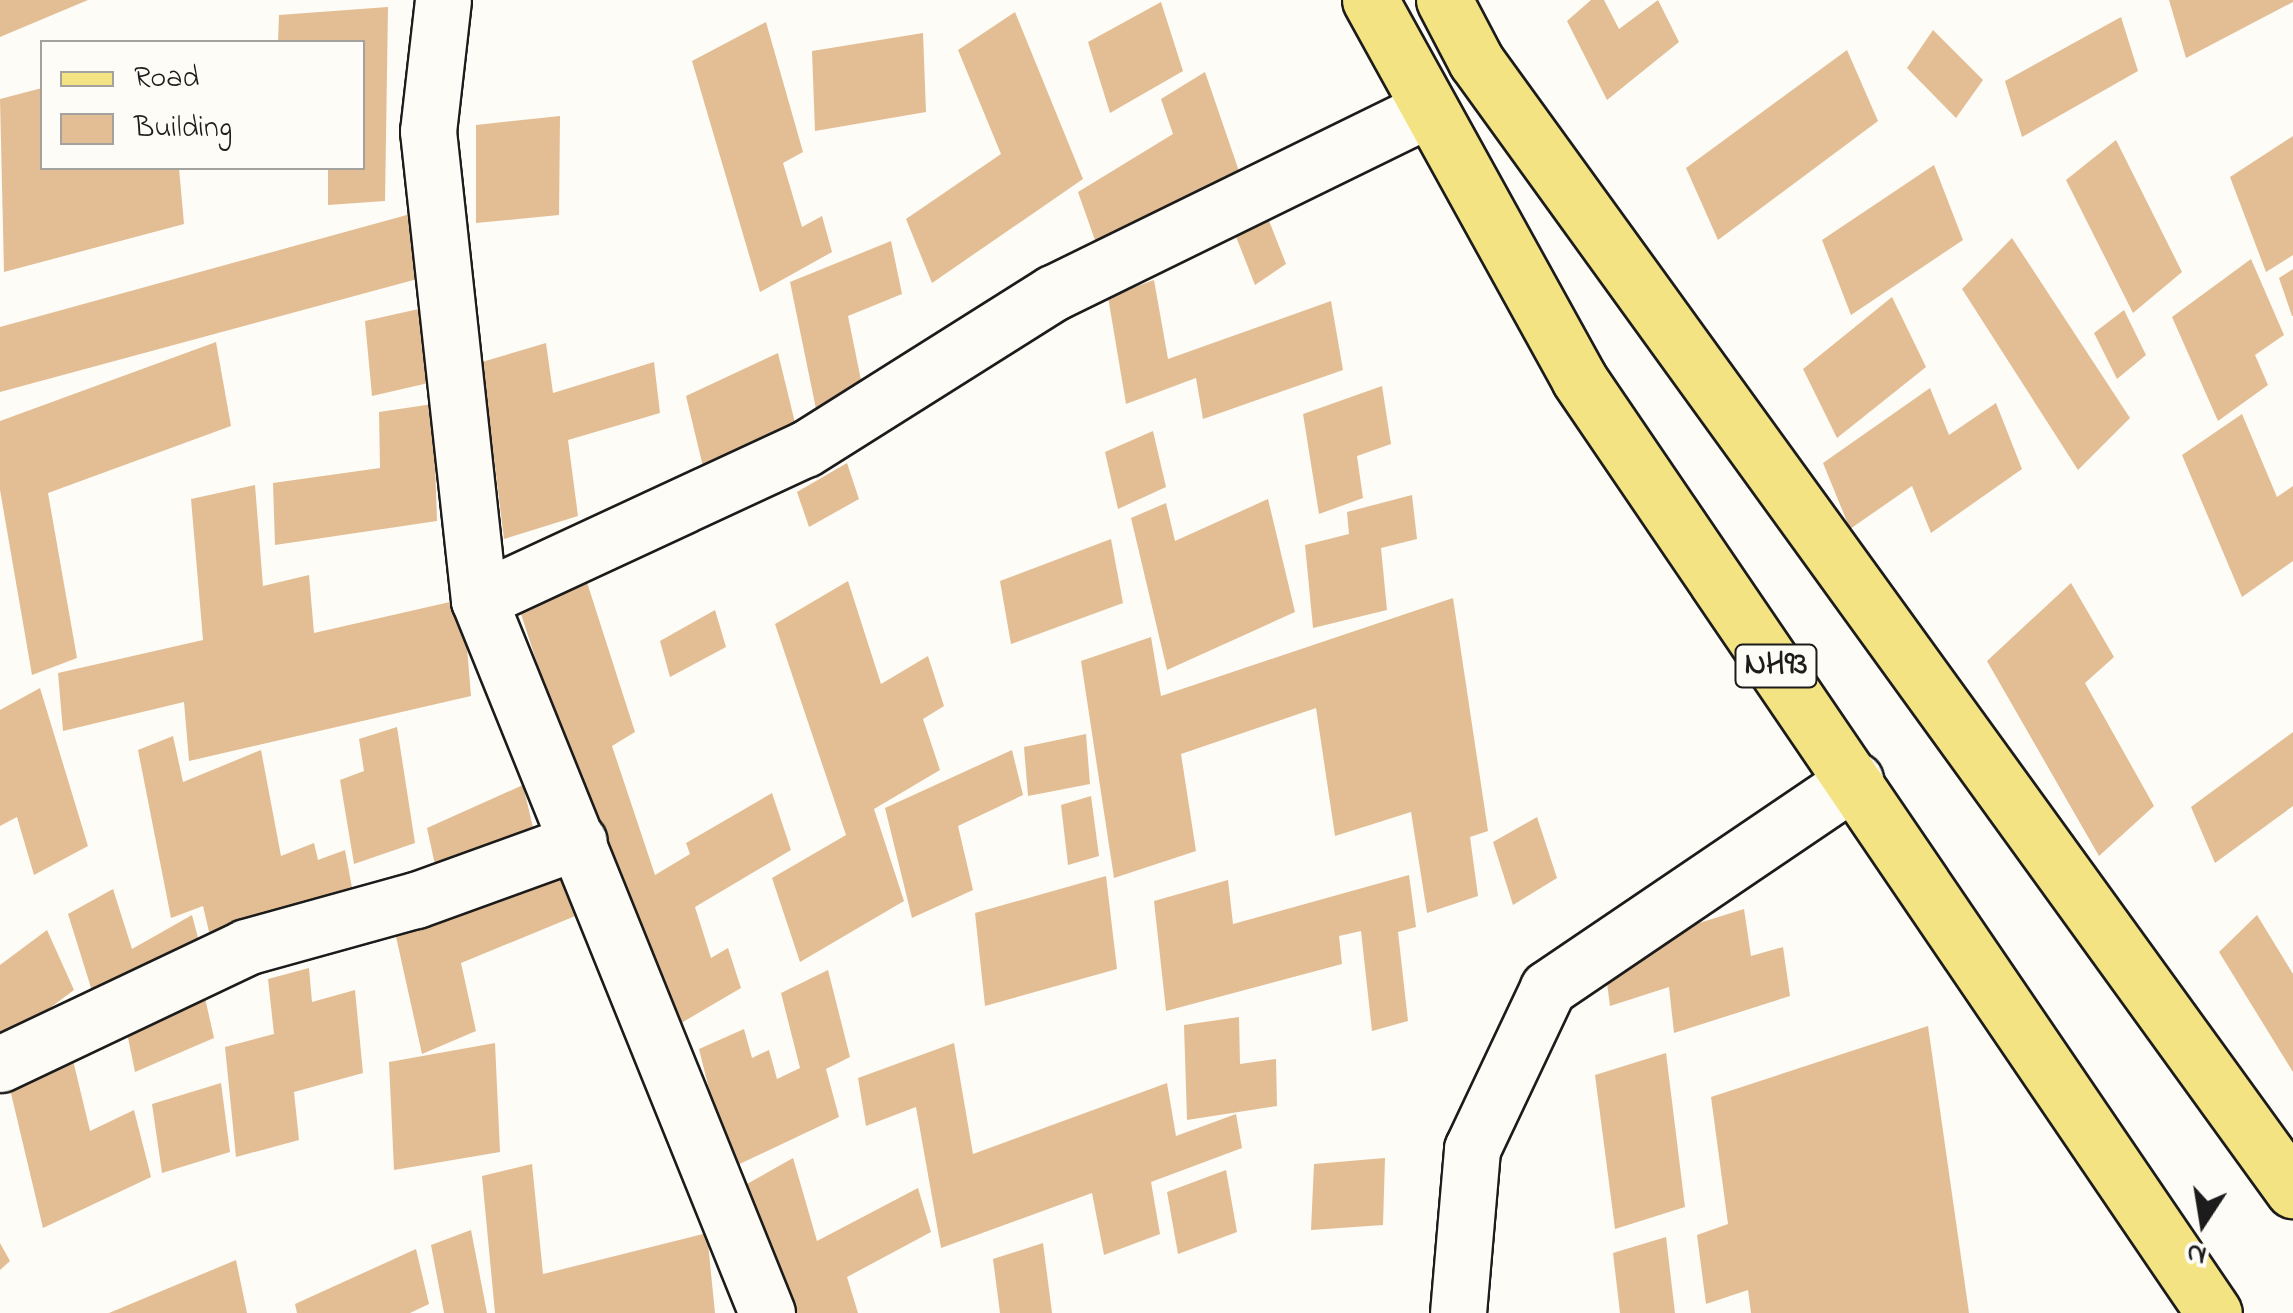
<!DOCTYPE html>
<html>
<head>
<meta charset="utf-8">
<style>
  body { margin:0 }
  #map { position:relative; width:2293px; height:1313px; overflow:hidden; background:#fdfcf7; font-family:"Indie Flower",sans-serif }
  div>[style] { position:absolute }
  .building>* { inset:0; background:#e3be94 }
  .roads { filter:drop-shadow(2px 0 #1c1c1c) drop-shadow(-2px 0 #1c1c1c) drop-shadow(0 2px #1c1c1c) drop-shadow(0 -2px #1c1c1c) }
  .street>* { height:55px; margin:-27.5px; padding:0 27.5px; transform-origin:27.5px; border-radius:27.5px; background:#fdfcf7 }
  .primary>* { height:55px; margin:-27.5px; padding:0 27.5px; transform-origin:27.5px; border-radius:27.5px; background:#f4e382 }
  span { translate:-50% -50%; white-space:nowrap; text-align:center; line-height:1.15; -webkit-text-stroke:8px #fdfcf7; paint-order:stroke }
  .shield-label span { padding:2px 8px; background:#fdfcf7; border:2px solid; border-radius:8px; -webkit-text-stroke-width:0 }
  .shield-label { font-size:32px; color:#1c1c1c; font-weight:700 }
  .legend { position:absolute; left:40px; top:40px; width:325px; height:130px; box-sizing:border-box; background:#fdfcf7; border:2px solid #a3a29f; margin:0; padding:12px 18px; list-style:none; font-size:30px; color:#1c1c1c }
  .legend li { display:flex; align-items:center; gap:20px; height:50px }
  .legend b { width:50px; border:2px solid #a3a29f }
  .north { position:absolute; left:2153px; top:1173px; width:100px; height:100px; -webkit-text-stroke:8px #fdfcf7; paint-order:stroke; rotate:192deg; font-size:28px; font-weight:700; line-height:40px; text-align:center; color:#1c1c1c }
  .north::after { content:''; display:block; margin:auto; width:35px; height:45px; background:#1c1c1c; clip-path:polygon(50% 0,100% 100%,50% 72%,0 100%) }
</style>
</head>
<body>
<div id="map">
  <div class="building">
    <i style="clip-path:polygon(0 0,88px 0,0 37px)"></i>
    <i style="clip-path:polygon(1591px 0,1604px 0,1619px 29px,1658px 0,1679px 42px,1607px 100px,1567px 21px)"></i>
    <i style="clip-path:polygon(2169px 0,2293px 0,2293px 2px,2186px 58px)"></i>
    <i style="clip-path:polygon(1161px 2px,1183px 71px,1110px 113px,1088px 42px)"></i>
    <i style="clip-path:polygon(388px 7px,385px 201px,328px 205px,328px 168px,362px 168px,362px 42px,278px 42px,279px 15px)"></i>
    <i style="clip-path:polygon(1015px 12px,1083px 179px,932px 283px,906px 219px,1001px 154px,958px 50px)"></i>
    <i style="clip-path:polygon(2121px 17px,2138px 71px,2022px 137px,2005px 81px)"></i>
    <i style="clip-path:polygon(766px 22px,803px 152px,783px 163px,802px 227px,822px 216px,832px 252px,760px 292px,692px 61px)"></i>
    <i style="clip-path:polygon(1933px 30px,1983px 80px,1956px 118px,1907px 68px)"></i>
    <i style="clip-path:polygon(923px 33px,926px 112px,815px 131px,812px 51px)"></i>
    <i style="clip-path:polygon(1847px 50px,1878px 121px,1718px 240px,1686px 168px)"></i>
    <i style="clip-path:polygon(1205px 72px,1241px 177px,1102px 260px,1078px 192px,1173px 134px,1161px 99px)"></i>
    <i style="clip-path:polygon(42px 88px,42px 168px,179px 168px,184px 224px,4px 272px,0 99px)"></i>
    <i style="clip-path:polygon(560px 116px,559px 215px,476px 223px,476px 125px)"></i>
    <i style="clip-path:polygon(2293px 136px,2293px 255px,2266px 272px,2230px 177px)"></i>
    <i style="clip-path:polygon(2116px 140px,2182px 272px,2133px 313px,2066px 180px)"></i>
    <i style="clip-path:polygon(1934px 165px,1963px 240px,1851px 315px,1822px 240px)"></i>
    <i style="clip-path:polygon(1262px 203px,1286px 264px,1255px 285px,1231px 224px)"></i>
    <i style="clip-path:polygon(414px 213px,421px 278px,0 392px,0 327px)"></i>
    <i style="clip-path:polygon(2012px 238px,2130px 418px,2078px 470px,1962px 289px)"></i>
    <i style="clip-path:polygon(891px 241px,902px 294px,848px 316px,863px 390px,816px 409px,790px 282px)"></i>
    <i style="clip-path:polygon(2251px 259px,2284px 335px,2255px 355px,2268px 385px,2218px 421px,2172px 317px)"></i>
    <i style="clip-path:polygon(2293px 269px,2293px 316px,2292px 316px,2279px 278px)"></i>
    <i style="clip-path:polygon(1154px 280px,1168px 359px,1331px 301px,1343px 370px,1203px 419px,1196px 378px,1126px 404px,1108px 297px)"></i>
    <i style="clip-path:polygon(1892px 297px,1926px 367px,1837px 438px,1803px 369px)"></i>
    <i style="clip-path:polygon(432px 306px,437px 381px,372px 396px,365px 321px)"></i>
    <i style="clip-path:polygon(2124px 310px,2146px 355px,2117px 379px,2094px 333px)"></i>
    <i style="clip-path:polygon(216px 342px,231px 426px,48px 493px,77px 658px,32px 675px,0 490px,0 421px)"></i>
    <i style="clip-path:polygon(546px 343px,553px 393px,654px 362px,660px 413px,568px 440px,578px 516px,504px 539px,482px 362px)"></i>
    <i style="clip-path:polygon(778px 353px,797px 431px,705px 475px,686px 396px)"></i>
    <i style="clip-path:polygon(1382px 386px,1391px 444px,1357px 456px,1363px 498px,1319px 514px,1303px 414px)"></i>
    <i style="clip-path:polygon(1930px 388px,1949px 435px,1996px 403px,2022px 469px,1931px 533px,1912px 486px,1850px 529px,1823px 463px)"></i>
    <i style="clip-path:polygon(433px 404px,437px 521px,275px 545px,273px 483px,380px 468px,379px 412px)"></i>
    <i style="clip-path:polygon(2242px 414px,2277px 497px,2293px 486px,2293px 561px,2242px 597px,2182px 455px)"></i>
    <i style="clip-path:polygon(1153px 431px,1166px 487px,1118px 509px,1105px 452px)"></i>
    <i style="clip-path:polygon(847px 463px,859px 499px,809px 527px,797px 492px)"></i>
    <i style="clip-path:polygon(255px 485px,263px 586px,309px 575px,314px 633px,463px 599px,471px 696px,189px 761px,184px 702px,63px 731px,58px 673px,203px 640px,191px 499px)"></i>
    <i style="clip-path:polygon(1412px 495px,1417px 539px,1381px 548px,1387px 610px,1313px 628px,1305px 545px,1349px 534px,1347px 512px)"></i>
    <i style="clip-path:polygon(1268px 499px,1295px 612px,1167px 670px,1131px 518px,1166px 503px,1175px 541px)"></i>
    <i style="clip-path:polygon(1111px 539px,1123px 603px,1011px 644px,1000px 581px)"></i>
    <i style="clip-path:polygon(584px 573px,635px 732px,612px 746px,655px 875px,690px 854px,686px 843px,772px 793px,791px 850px,695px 907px,711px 958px,728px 948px,741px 988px,659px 1036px,520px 611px)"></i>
    <i style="clip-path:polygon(848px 581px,881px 684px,928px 656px,944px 706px,923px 719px,940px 770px,874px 809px,904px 901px,800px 962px,772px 878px,846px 835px,775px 624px)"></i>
    <i style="clip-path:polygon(2071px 583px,2114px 657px,2085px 683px,2154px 806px,2099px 856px,1987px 661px)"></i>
    <i style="clip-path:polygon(1453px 598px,1488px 831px,1470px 837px,1478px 896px,1427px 913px,1411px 812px,1335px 836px,1316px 708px,1181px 754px,1196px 851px,1114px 878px,1081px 661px,1151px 637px,1161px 696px)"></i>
    <i style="clip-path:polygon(715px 610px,726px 647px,670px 677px,660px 641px)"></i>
    <i style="clip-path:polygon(40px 688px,88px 846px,34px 875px,17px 817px,0 826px,0 710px)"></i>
    <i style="clip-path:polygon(397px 727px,415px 843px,354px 864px,340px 780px,364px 771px,359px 739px)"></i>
    <i style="clip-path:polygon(2293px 732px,2293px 806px,2215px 863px,2191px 807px)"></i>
    <i style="clip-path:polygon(1086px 734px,1090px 784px,1028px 796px,1024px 747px)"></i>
    <i style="clip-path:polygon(173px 736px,183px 782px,261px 750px,281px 856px,314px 843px,318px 860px,345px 850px,353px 893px,213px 949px,203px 906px,171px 918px,138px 750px)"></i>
    <i style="clip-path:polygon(1012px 750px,1023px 795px,958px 826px,973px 890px,912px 918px,885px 808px)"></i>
    <i style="clip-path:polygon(523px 785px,534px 832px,437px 874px,427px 828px)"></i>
    <i style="clip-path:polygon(1091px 796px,1099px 856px,1068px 865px,1061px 805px)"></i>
    <i style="clip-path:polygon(1537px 817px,1557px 878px,1513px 905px,1493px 842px)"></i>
    <i style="clip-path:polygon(569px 859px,580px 914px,461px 963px,476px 1031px,422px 1054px,395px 932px)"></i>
    <i style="clip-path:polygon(1409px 875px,1416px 927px,1398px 932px,1408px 1021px,1372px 1031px,1361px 931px,1339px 936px,1342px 964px,1166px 1011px,1154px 901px,1228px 880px,1233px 924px)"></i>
    <i style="clip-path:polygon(1106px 876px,1117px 969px,985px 1006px,975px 913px)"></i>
    <i style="clip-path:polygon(113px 889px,132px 949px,192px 915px,201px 949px,97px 1007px,68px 914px)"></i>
    <i style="clip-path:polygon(1744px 909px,1751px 956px,1783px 947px,1790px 996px,1674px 1033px,1669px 987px,1610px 1006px,1603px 953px)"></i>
    <i style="clip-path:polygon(2257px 915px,2293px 974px,2293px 1072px,2219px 952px)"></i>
    <i style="clip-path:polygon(47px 930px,74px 990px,0 1045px,0 965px)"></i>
    <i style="clip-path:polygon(309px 968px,312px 1002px,355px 990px,363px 1073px,294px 1092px,299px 1140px,236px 1157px,225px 1047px,274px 1034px,268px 979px)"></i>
    <i style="clip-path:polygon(828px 970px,850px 1057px,826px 1069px,839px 1117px,729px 1169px,699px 1049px,744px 1029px,752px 1058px,769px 1050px,777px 1079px,800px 1068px,781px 993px)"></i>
    <i style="clip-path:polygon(203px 989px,214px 1038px,135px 1072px,125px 1023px)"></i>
    <i style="clip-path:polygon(1239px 1017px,1240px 1064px,1276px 1059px,1277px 1106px,1187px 1120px,1184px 1025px)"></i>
    <i style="clip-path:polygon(1928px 1026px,1969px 1313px,1751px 1313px,1748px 1290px,1706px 1304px,1697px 1235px,1728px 1224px,1711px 1097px)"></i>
    <i style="clip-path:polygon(495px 1043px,500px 1152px,394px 1170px,389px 1062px)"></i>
    <i style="clip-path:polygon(954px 1043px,973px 1154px,1167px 1083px,1176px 1136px,1236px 1114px,1242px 1148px,1151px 1182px,1160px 1234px,1104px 1255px,1092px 1193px,941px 1248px,916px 1107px,866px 1126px,858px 1078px)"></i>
    <i style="clip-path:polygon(1666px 1053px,1685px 1207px,1615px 1229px,1595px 1075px)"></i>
    <i style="clip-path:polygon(72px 1056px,90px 1131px,134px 1110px,151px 1177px,43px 1228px,9px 1085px)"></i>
    <i style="clip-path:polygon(221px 1083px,230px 1152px,162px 1173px,152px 1104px)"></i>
    <i style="clip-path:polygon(793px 1158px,817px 1241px,918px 1188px,931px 1232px,847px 1277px,858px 1313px,785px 1313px,747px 1184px)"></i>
    <i style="clip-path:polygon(1385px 1158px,1383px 1225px,1311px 1230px,1314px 1164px)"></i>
    <i style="clip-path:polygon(532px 1164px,543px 1274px,707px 1233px,715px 1313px,495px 1313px,482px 1176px)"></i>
    <i style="clip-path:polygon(1226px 1170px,1237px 1232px,1178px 1254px,1167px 1192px)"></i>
    <i style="clip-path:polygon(471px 1230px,487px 1313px,444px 1313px,431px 1245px)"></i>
    <i style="clip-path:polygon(1666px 1237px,1675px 1313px,1620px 1313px,1613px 1253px)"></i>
    <i style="clip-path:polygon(0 1243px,10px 1261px,0 1270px)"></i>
    <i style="clip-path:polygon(1043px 1243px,1052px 1313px,1000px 1313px,993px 1259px)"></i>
    <i style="clip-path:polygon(416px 1249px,429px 1304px,410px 1313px,297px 1313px,295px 1304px)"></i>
    <i style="clip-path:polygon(236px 1260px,247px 1313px,109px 1313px)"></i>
  </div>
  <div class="roads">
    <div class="street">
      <i style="left:443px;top:0;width:132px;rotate:96.5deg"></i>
      <i style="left:428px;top:131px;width:472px;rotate:83.8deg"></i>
      <i style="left:479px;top:600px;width:769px;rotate:68deg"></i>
      <i style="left:479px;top:600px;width:359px;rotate:-24.9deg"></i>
      <i style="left:805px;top:449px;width:293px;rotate:-32.2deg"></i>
      <i style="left:1053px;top:293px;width:415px;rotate:-26.1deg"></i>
      <i style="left:0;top:1064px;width:272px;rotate:-25.4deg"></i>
      <i style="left:246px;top:947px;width:176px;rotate:-15.5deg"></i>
      <i style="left:416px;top:900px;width:173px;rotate:-19.9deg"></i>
      <i style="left:1458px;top:1313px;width:165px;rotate:-85.1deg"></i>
      <i style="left:1472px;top:1149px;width:178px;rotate:-64.7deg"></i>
      <i style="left:1548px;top:988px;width:371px;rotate:-34.1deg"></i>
    </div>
    <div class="primary">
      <i style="left:1370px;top:0;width:433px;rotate:61.1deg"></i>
      <i style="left:1579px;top:379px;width:1129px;rotate:55.79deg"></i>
      <i style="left:1444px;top:0;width:69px;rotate:62.3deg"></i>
      <i style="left:1476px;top:61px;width:1394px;rotate:54.11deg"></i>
    </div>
  </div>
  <div class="shield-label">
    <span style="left:1776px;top:666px">NH93</span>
  </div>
  <ul class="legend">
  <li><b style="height:12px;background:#f4e382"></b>Road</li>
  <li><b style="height:28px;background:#e3be94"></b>Building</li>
  </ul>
  <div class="north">N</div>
</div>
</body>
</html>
